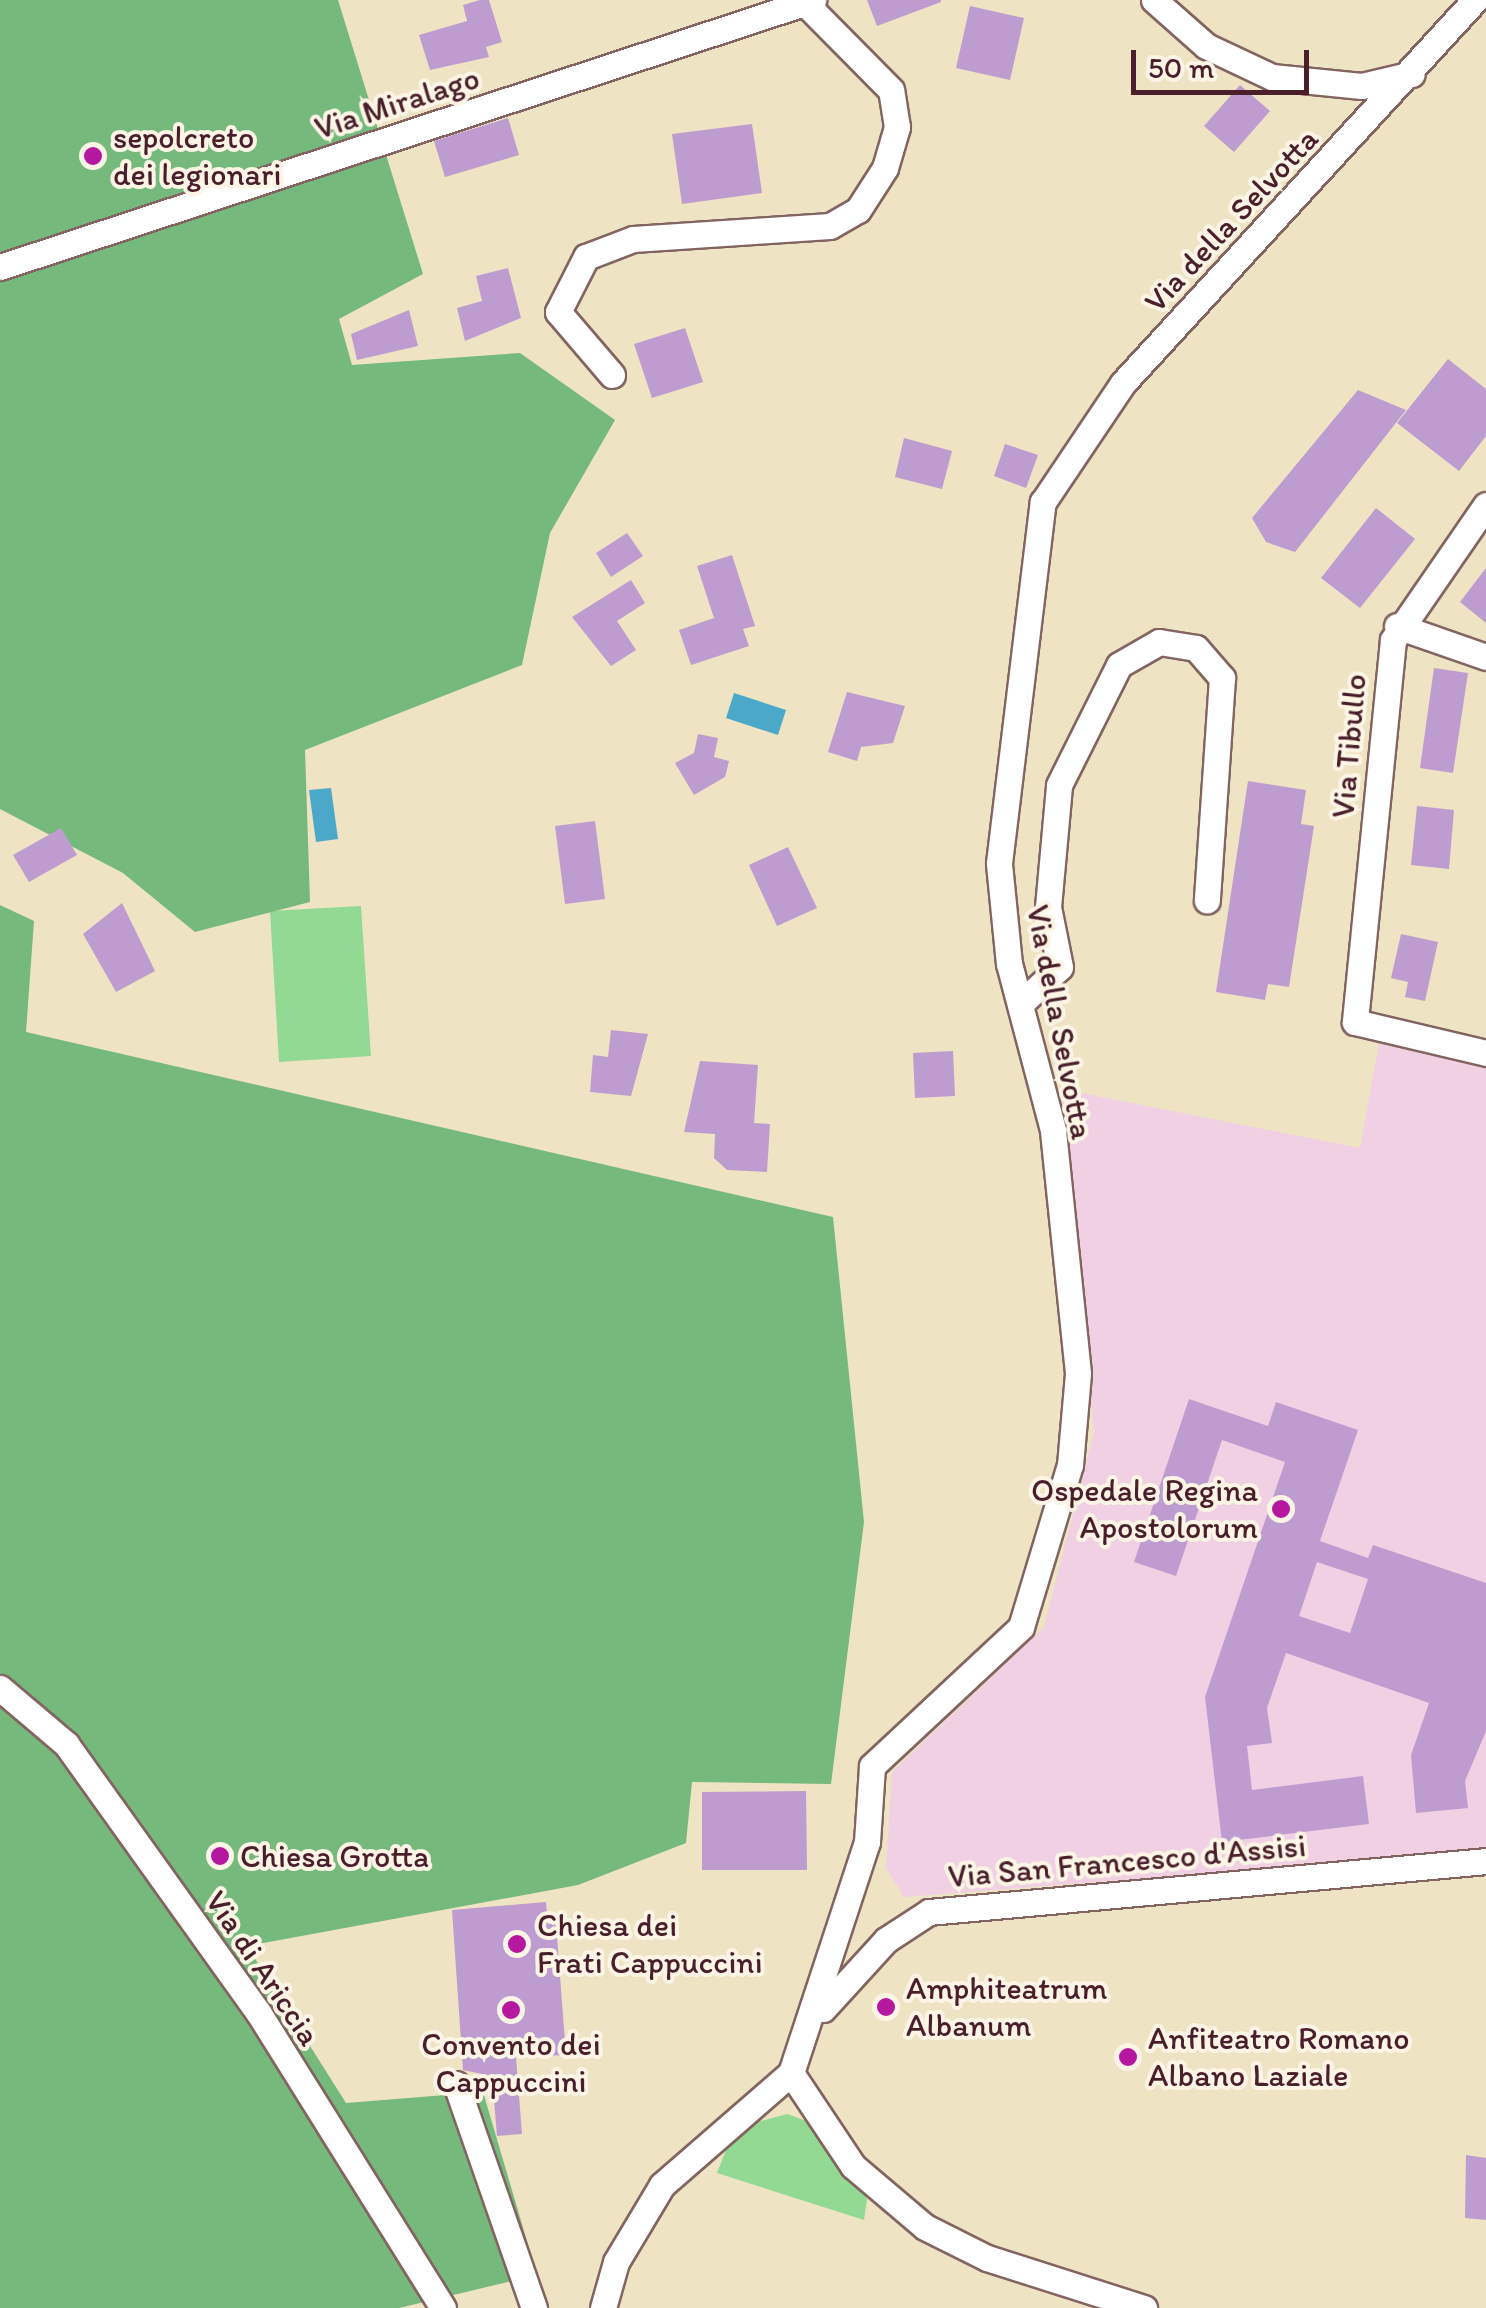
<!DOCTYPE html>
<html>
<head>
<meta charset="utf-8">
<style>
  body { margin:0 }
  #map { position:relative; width:1486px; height:2308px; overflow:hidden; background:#eee3c3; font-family:Itim,sans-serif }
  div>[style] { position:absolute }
  .built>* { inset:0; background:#f1d0e3 }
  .green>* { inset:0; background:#92d993 }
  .forest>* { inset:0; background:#75b97d }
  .water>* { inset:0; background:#4ba8c9 }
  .building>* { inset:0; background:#bf9cd0 }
  .roads { filter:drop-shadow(2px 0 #836460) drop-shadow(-2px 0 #836460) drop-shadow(0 2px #836460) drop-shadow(0 -2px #836460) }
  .minor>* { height:25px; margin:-12.5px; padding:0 12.5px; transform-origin:12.5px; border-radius:12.5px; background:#fff }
  .dots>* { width:28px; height:28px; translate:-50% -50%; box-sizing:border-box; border:5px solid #fcf5e5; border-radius:50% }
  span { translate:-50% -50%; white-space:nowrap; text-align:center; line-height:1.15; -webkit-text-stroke:8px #fcf5e5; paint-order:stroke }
  .street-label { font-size:32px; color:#4a1f2b }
  .poi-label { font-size:32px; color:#4a1f2b }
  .left { translate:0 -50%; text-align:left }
  .right { translate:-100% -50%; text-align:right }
  .scale { position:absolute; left:1131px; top:50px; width:178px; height:45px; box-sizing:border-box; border:5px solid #4a1f2b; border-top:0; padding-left:12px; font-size:30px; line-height:35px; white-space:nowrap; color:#4a1f2b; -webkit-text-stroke:8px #fcf5e5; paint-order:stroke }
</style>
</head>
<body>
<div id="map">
  <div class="built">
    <i style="clip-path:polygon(1379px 1043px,1486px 1067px,1486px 1852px,904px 1897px,886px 1868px,892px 1772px,1044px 1627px,1094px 1432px,1061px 1089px,1360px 1148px)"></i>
  </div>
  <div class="green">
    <i style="clip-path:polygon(361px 906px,371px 1056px,279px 1062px,270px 911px)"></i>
    <i style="clip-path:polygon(787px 2114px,809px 2122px,867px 2199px,864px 2220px,717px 2173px,728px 2145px,754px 2123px)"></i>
  </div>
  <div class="forest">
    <i style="clip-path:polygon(0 0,338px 0,423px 274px,339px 319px,352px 365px,520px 353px,615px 420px,550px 533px,522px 665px,305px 750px,310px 902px,195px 932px,123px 873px,0 809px)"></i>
    <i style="clip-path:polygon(0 905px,34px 921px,26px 1032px,833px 1217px,864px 1522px,831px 1784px,692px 1782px,686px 1843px,578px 1885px,247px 1946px,346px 2103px,483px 2092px,537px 2275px,399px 2308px,0 2308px)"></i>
  </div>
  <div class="water">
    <i style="clip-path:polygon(734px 693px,786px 710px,778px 735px,726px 718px)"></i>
    <i style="clip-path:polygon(331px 788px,338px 839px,316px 842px,309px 790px)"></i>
  </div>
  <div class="building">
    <i style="clip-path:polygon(480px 0,489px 0,502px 42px,486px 47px,489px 57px,430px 70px,419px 35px,467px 21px,463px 5px)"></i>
    <i style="clip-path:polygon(867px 0,941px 0,941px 2px,877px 26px)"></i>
    <i style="clip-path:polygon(970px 6px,1024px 18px,1010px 80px,956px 68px)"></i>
    <i style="clip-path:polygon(1240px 85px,1270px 111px,1234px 152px,1204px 126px)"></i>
    <i style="clip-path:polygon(508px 118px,519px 155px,445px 177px,434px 141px)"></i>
    <i style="clip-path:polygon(752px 124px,762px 193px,682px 204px,672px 134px)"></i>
    <i style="clip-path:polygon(508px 268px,521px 318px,465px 341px,457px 308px,482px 301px,476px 276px)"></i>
    <i style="clip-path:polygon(409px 310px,418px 346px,357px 360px,351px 334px)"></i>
    <i style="clip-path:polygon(685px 328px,703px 382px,652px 398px,634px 344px)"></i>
    <i style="clip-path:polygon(1448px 359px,1486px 389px,1486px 436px,1459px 471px,1397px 423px)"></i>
    <i style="clip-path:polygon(1358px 390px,1406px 410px,1295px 552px,1266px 542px,1252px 518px)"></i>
    <i style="clip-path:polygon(904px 438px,952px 451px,942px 489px,895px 477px)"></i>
    <i style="clip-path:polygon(1005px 444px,1038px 455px,1026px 488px,994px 476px)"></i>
    <i style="clip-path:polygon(1376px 508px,1415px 539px,1360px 608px,1321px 578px)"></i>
    <i style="clip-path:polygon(627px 533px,643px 556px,611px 577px,596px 553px)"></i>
    <i style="clip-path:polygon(732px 555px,755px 626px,743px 629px,749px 646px,691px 665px,679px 630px,714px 618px,697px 566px)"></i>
    <i style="clip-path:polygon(1486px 568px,1486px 623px,1460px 602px)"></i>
    <i style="clip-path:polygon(631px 580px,645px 603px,617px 621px,636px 650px,611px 666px,572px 617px)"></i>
    <i style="clip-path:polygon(1434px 668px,1468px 673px,1453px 773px,1420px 768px)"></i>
    <i style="clip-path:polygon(847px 692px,905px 706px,893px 743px,861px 747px,857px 761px,828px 752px)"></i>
    <i style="clip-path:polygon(698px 734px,718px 738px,714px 757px,729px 761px,725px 777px,694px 795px,675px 763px,694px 753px)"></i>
    <i style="clip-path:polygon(1248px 781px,1306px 790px,1301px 824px,1314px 826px,1289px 987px,1268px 984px,1265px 1000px,1216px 992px)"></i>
    <i style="clip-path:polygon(1417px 806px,1454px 810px,1449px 869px,1411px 865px)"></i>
    <i style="clip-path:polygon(595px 821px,605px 899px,565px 904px,555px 826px)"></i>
    <i style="clip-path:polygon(61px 828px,77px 855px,29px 882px,13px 855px)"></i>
    <i style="clip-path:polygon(788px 847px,817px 908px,777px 926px,749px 865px)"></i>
    <i style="clip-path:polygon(122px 903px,155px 971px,116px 992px,83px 934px)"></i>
    <i style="clip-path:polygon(1401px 934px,1438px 942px,1425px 1001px,1405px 997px,1408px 982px,1391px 978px)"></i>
    <i style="clip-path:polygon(611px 1030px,648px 1034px,631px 1096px,590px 1092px,593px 1055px,608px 1057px)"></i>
    <i style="clip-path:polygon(953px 1051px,955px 1096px,915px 1098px,913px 1053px)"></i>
    <i style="clip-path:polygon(700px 1061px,758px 1065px,754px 1123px,770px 1124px,767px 1172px,727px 1170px,714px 1158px,715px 1134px,684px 1132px)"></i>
    <i style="clip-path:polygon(evenodd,1189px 1399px,1268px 1426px,1276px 1402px,1358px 1430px,1320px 1541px,1368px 1558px,1373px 1545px,1486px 1583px,1486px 1731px,1465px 1781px,1468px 1808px,1416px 1813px,1411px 1755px,1429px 1703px,1286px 1653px,1267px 1708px,1272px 1743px,1247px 1746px,1252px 1790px,1363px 1776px,1369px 1824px,1222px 1842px,1205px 1697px,1285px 1462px,1222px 1440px,1176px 1576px,1134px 1562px,1189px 1399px,1317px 1562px,1368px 1579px,1350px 1633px,1299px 1616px,1317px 1562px)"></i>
    <i style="clip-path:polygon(806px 1791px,807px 1870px,702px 1870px,702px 1792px)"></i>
    <i style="clip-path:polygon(546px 1902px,548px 1924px,556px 1923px,566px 2055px,516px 2057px,522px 2134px,497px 2136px,492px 2076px,463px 2070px,452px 1910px)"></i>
    <i style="clip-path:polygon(1466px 2155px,1486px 2158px,1486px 2220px,1465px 2218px)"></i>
  </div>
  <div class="roads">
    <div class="minor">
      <i style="left:1154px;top:0;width:69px;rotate:41.5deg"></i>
      <i style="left:1206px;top:46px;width:73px;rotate:25.2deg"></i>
      <i style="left:1272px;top:77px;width:90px;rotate:5.7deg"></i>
      <i style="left:1362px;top:86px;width:51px;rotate:-13.5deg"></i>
      <i style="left:0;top:267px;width:856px;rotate:-18.18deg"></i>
      <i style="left:612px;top:375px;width:83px;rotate:-130.6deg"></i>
      <i style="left:558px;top:312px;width:62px;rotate:-63deg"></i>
      <i style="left:586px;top:257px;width:50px;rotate:-21deg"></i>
      <i style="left:633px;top:239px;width:197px;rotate:-3.8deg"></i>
      <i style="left:830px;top:226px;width:32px;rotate:-30deg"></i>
      <i style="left:858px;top:210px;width:50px;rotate:-57.3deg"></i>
      <i style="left:885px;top:168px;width:43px;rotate:-73.7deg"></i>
      <i style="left:897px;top:127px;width:37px;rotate:-99deg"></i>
      <i style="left:891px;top:90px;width:122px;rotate:-134.7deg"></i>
      <i style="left:1486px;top:505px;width:164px;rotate:124.6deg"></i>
      <i style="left:1393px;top:640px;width:384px;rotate:95.7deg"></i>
      <i style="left:1355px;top:1022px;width:135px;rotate:13.3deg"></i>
      <i style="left:1397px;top:626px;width:94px;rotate:19.2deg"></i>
      <i style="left:1020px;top:1004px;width:54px;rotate:-42.8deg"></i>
      <i style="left:1060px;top:967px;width:61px;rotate:-101.3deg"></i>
      <i style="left:1048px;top:907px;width:122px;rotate:-84.8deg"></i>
      <i style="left:1059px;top:785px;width:134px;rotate:-63.4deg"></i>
      <i style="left:1119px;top:665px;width:46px;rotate:-29.9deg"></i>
      <i style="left:1159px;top:642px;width:37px;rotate:9deg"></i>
      <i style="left:1196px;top:648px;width:40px;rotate:49deg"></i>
      <i style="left:1222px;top:678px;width:223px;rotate:93.9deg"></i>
      <i style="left:0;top:1688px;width:87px;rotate:40.3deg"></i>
      <i style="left:66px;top:1744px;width:330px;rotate:54.4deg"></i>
      <i style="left:258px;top:2012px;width:349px;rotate:58deg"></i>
      <i style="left:823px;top:2009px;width:93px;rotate:-47.6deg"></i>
      <i style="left:886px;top:1940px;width:51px;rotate:-33.1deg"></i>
      <i style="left:929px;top:1912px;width:559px;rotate:-5.23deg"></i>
      <i style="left:791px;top:2073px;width:112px;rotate:56.3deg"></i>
      <i style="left:853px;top:2166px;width:94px;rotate:40.3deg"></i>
      <i style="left:925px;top:2227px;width:69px;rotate:26.6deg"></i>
      <i style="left:987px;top:2258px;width:165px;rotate:17.7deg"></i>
      <i style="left:456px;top:2084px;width:237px;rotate:70.8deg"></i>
      <i style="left:603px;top:2308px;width:48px;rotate:-74.2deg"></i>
      <i style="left:616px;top:2262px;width:90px;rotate:-59.1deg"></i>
      <i style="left:662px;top:2185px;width:171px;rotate:-41deg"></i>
      <i style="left:791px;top:2073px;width:243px;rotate:-71.8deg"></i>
      <i style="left:867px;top:1842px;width:76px;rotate:-86.2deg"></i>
      <i style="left:872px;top:1766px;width:204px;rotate:-43deg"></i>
      <i style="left:1021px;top:1627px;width:169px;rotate:-73.2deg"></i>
      <i style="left:1070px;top:1465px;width:92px;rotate:-85deg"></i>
      <i style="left:1078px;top:1373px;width:244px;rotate:-95.9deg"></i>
      <i style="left:1053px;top:1130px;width:172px;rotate:-104.8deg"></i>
      <i style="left:1009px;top:964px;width:101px;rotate:-95.7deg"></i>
      <i style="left:999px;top:863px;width:364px;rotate:-83.1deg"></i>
      <i style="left:1043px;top:502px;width:143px;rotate:-56.1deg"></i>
      <i style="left:1123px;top:383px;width:520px;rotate:-47.42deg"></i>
    </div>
  </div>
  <div class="dots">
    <i style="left:93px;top:156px;background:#b5179e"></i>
    <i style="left:1281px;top:1509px;background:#b5179e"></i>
    <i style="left:220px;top:1856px;background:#b5179e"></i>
    <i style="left:517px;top:1944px;background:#b5179e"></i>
    <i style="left:886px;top:2007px;background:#b5179e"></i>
    <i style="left:511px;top:2010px;background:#b5179e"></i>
    <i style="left:1128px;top:2057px;background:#b5179e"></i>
  </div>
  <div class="street-label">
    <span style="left:397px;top:103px;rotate:-18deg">Via Miralago</span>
    <span style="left:1231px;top:220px;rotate:-47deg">Via della Selvotta</span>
    <span style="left:1349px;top:746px;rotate:-85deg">Via Tibullo</span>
    <span style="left:1060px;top:1022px;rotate:79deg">Via della Selvotta</span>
    <span style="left:1127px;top:1861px;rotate:-5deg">Via San Francesco d'Assisi</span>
    <span style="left:263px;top:1968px;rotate:56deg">Via di Ariccia</span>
  </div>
  <div class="poi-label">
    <span class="left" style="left:113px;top:156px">sepolcreto<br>dei legionari</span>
    <span class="right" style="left:1258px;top:1509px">Ospedale Regina<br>Apostolorum</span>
    <span class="left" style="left:240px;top:1856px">Chiesa Grotta</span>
    <span class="left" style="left:537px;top:1944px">Chiesa dei<br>Frati Cappuccini</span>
    <span class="left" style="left:906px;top:2007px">Amphiteatrum<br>Albanum</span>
    <span class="left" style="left:1148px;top:2057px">Anfiteatro Romano<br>Albano Laziale</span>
    <span style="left:511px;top:2063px">Convento dei<br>Cappuccini</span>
  </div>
  <div class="scale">50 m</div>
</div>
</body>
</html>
